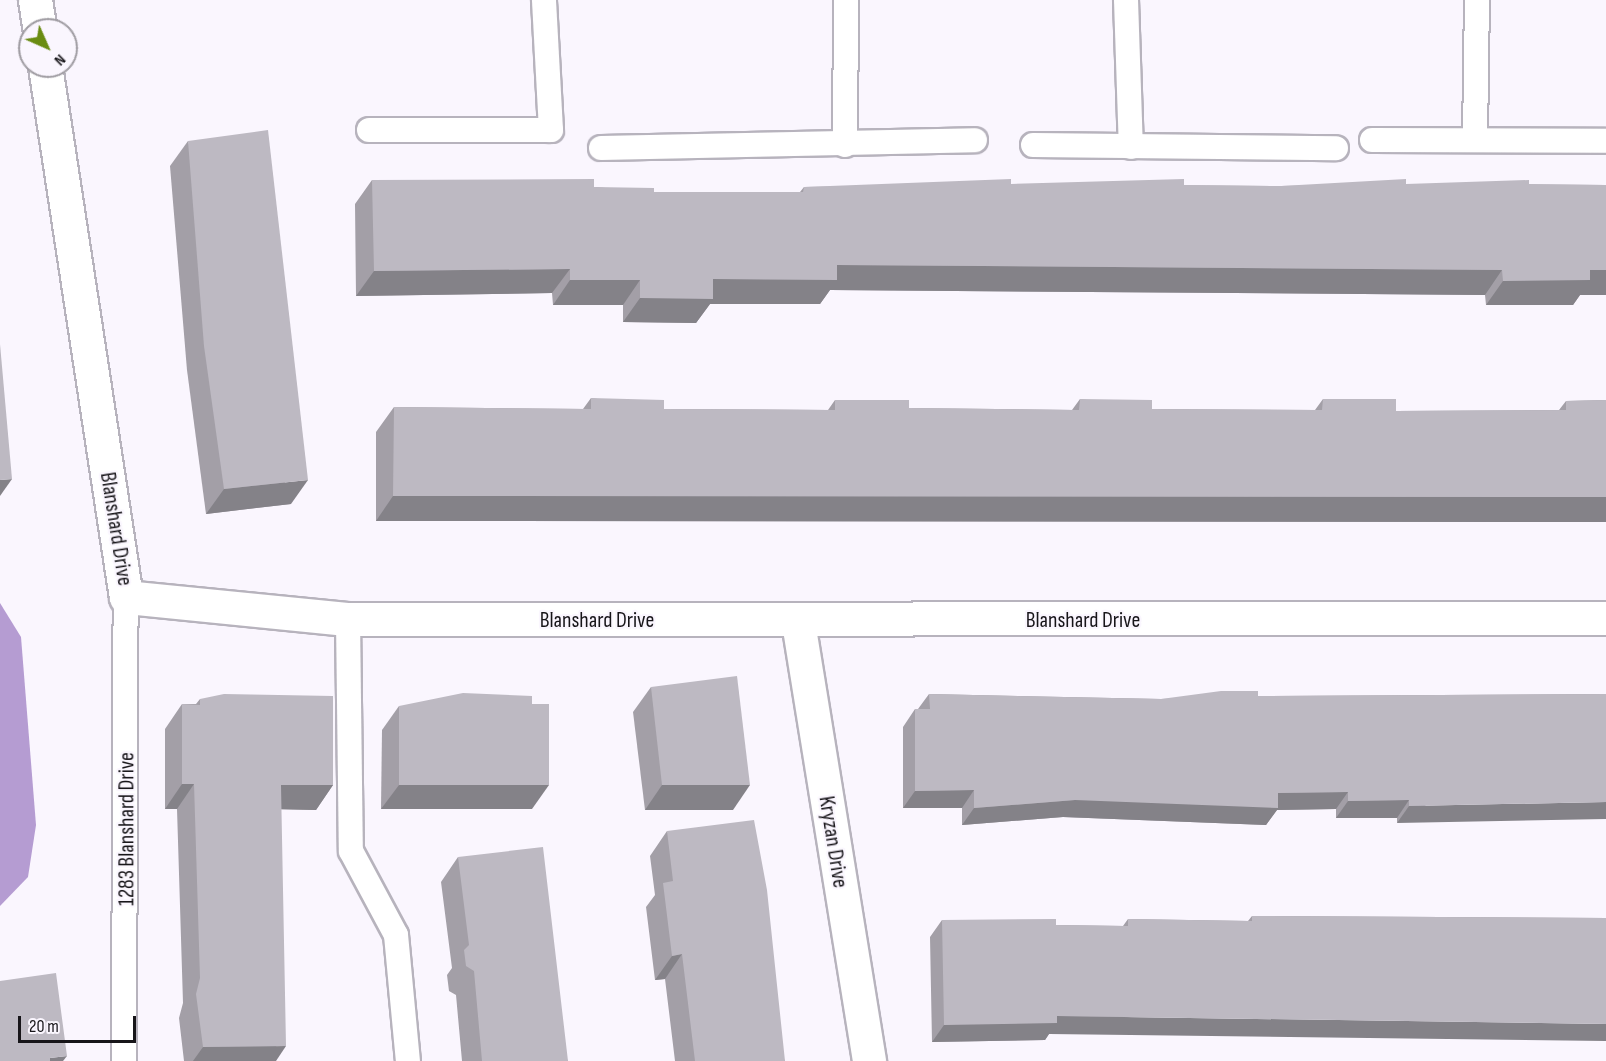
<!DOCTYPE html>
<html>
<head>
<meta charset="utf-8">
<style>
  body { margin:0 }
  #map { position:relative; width:1606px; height:1061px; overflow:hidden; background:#faf6fe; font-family:"Sofia Sans Condensed",sans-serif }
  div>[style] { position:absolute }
  .water>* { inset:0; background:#b59cd2 }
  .roads { filter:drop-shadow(2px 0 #b7b3bd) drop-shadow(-2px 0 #b7b3bd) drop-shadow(0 2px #b7b3bd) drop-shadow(0 -2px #b7b3bd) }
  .service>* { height:24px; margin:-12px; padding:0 12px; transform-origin:12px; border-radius:12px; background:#fff }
  .minor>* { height:33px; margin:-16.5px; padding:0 16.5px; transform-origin:16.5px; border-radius:16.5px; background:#fff }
  .wall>* { inset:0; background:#a39fa7 }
  .shaded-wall>* { inset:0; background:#848288 }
  .building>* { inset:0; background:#bdb9c2 }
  span { translate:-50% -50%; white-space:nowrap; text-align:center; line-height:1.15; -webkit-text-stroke:4.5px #faf6fe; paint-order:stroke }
  .street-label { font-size:22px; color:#171519 }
  .north { position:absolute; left:18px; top:18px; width:60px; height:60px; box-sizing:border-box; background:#faf6fe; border:2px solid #9f9ca2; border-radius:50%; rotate:135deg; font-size:16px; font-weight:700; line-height:24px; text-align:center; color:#171519 }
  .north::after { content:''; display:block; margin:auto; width:21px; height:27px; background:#6a8c12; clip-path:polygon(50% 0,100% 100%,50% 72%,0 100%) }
  .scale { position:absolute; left:18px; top:1016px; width:118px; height:27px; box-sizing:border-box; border:3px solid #171519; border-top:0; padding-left:8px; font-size:18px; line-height:21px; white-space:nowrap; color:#171519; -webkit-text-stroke:4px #faf6fe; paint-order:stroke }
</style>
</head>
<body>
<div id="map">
  <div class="water">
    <i style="clip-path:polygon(0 603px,21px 637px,36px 825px,28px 877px,0 906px)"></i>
  </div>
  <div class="roads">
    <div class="service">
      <i style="left:1126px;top:0;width:147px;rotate:88.1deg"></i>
      <i style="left:369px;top:130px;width:182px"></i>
      <i style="left:551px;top:130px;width:130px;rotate:-93.1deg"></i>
      <i style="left:1372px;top:140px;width:234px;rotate:0.2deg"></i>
      <i style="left:1475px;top:140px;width:140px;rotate:-89.2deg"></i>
      <i style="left:845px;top:145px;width:145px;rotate:-89.6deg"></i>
      <i style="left:1033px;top:145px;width:303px;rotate:0.6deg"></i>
      <i style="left:601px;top:148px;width:374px;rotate:-1.2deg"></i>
      <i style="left:348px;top:619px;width:232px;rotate:89.3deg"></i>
      <i style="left:351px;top:851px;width:95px;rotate:61.8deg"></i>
      <i style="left:396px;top:935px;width:127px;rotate:84.6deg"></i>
      <i style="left:124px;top:1061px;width:464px;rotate:-89.8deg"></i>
    </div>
    <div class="minor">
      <i style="left:35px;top:0;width:30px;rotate:81deg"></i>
      <i style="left:45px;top:66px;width:537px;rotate:81.33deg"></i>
      <i style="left:126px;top:597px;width:223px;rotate:5.7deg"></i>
      <i style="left:348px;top:619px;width:1258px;rotate:-0.05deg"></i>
      <i style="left:798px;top:622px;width:445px;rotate:80.8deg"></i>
    </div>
  </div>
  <div class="wall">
    <i style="clip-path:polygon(188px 141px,291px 504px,206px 514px,187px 370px,170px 166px)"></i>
    <i style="clip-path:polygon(372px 180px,594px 187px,654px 192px,800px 192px,804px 187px,1011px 184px,1281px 186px,1406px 184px,1606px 185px,1606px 295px,1580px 295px,1573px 305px,1486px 305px,1485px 295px,830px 290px,820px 304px,710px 304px,696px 323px,623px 322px,623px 305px,553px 305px,552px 293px,356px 296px,355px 204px)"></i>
    <i style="clip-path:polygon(591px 398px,664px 409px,828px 410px,835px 400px,909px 408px,1072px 410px,1080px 399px,1152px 409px,1315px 410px,1323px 399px,1396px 411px,1559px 410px,1566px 401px,1606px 400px,1606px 522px,376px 521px,376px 432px,394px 407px,583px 409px)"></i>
    <i style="clip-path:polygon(651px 687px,733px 810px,645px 810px,633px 712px)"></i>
    <i style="clip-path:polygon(929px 694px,1161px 699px,1258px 696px,1606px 694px,1397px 823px,1397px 818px,1336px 818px,1336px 809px,1277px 810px,1266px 825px,1063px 817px,962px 825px,962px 808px,903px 808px,903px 727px,915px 709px,918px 709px)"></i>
    <i style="clip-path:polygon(200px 699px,333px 785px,316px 810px,281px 809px,276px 1061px,184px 1061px,179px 1018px,183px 1003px,177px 809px,165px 809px,165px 729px,182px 704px,196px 704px)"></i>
    <i style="clip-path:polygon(399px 706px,532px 809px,381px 809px,382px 730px)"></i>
    <i style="clip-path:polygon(667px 831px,785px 1061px,675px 1061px,665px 979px,655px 980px,646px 907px,655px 895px,650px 856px)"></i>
    <i style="clip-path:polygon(458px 857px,568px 1061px,462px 1061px,456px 995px,449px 991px,447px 975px,452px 968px,441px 882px)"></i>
    <i style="clip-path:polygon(1252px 916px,1606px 918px,1049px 1034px,1045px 1040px,932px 1042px,930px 937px,942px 920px,1056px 925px,1123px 926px,1128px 919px,1248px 921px)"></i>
  </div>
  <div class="shaded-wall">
    <i style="clip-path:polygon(837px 265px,1502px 270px,1485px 295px,830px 290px,820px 304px,710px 304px,696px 323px,623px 322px,640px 298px,713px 279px)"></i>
    <i style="clip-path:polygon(570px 269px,552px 293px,356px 296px,374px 271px)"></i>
    <i style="clip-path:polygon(1590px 270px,1606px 270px,1606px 295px,1580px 295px,1573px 305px,1486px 305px,1503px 281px)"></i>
    <i style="clip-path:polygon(570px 280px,640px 280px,623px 305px,553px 305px)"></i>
    <i style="clip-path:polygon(12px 479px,0 496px,0 480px)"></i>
    <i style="clip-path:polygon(308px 480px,291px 504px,206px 514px,224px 489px)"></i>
    <i style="clip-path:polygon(393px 496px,1606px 497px,1606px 522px,376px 521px)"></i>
    <i style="clip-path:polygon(182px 784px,194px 784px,177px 809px,165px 809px)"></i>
    <i style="clip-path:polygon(281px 785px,333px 785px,316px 810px,264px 809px)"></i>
    <i style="clip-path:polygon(399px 785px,549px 785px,532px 809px,381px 809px)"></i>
    <i style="clip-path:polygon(662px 785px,750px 785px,733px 810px,645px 810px)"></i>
    <i style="clip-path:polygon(974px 790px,962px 808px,903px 808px,915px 791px)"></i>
    <i style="clip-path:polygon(1348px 792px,1336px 809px,1277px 810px,1266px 825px,1063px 817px,962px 825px,974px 808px,1075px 800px,1278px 793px)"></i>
    <i style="clip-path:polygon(1409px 800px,1397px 818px,1336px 818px,1348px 801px)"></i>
    <i style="clip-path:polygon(1606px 802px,1606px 819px,1397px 823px,1409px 806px)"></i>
    <i style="clip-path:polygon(682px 954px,665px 979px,655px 980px,672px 956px)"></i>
    <i style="clip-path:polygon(1057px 1016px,1606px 1024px,1606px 1041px,1049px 1034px,1045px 1040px,932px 1042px,944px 1025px)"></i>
    <i style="clip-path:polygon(286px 1046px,276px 1061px,193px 1061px,203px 1047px)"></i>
    <i style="clip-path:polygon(67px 1056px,63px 1061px,47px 1061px,50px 1058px)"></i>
  </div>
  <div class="building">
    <i style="clip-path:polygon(268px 130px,308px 480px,224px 489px,204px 346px,188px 141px)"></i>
    <i style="clip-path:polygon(594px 179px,594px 187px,654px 188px,654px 192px,803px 192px,804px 187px,1011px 179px,1011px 184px,1184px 179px,1184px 185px,1281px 186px,1406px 179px,1406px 184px,1529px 180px,1529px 184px,1606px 185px,1606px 270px,1590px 270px,1590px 280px,1503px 281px,1502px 270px,837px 265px,837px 280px,713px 279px,713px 299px,640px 298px,640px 280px,570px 280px,570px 269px,374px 271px,372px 180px)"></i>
    <i style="clip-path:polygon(0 344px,12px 479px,0 480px)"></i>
    <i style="clip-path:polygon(591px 398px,664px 400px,664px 409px,835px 410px,835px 400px,909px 400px,909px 408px,1079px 410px,1080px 399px,1152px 400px,1152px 409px,1322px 410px,1323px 399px,1396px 399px,1396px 411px,1566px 410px,1566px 401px,1606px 400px,1606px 497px,393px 496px,394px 407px,591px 409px)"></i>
    <i style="clip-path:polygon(737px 676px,750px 785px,662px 785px,651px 687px)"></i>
    <i style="clip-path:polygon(1221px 691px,1258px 691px,1258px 696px,1606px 694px,1606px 802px,1409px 806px,1409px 800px,1348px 801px,1348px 792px,1278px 793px,1278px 808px,1075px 800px,974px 808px,974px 790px,915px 791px,915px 709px,930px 709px,929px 694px,1161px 699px)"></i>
    <i style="clip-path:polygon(463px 693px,532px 696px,532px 704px,549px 704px,549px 785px,399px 785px,399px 706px)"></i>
    <i style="clip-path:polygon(224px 694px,333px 696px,333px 785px,281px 785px,286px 1046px,203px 1047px,196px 994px,200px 978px,194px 784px,182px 784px,182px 704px,200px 705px,200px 699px)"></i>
    <i style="clip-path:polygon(754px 820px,767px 890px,785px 1061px,695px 1061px,682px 954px,672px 956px,663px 883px,673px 881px,667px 831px)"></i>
    <i style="clip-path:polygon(543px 847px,568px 1061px,482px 1061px,474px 971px,466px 966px,464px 950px,469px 945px,458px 857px)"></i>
    <i style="clip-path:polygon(1252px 916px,1606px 918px,1606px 1024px,1057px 1016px,1057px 1023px,944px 1025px,942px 920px,1056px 919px,1056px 925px,1128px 926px,1128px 919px,1252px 921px)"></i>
    <i style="clip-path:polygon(56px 973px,67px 1056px,50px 1058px,50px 1061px,0 1061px,0 981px)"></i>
  </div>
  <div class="street-label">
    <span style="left:116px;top:529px;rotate:81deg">Blanshard Drive</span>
    <span style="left:597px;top:621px">Blanshard Drive</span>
    <span style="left:1083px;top:621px">Blanshard Drive</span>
    <span style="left:127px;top:829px;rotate:-90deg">1283 Blanshard Drive</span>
    <span style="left:833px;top:842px;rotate:81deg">Kryzan Drive</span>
  </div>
  <div class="north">N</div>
  <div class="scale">20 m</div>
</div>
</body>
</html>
